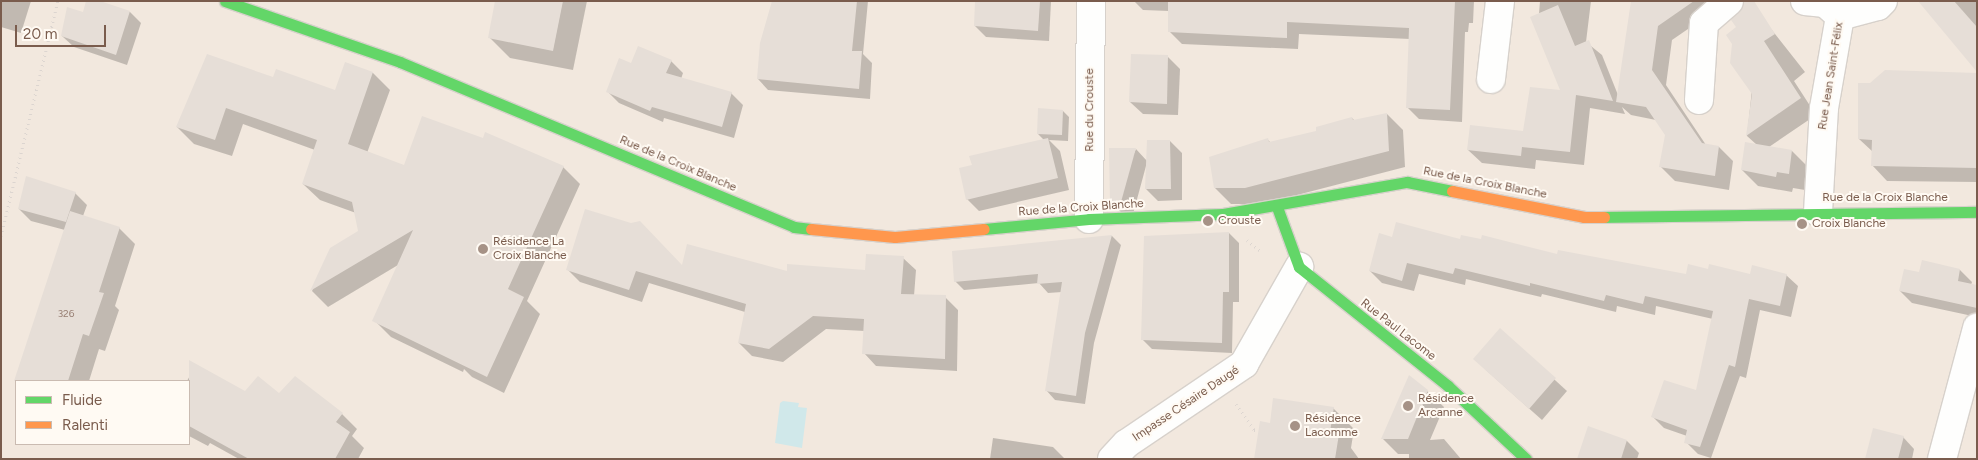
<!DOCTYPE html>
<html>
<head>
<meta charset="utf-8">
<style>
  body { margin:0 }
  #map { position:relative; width:1978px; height:460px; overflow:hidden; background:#f9f5f0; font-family:Figtree,sans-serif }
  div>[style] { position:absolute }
  .residential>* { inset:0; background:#f2e8de }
  .water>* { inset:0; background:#d0e8ea }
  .shadow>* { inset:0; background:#0003 }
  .building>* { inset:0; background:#e6ded7 }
  .path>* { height:3px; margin-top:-1.5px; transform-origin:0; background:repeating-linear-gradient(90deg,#dcd5d0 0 1px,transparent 0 5px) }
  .roads { filter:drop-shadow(1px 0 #d7d1cb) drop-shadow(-1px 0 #d7d1cb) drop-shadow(0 1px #d7d1cb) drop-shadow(0 -1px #d7d1cb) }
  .street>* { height:28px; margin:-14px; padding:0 14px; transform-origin:14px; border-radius:14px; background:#fefefd }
  .fast>* { height:11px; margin:-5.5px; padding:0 5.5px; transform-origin:5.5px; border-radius:5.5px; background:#63d668 }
  .slow>* { height:11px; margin:-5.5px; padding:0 5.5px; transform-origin:5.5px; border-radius:5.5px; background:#ff974d }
  .dots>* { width:14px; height:14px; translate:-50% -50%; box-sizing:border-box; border:2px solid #fffaf3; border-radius:50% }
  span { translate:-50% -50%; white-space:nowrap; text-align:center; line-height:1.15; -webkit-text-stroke:4px #fffaf3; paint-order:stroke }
  .number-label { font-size:10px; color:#977e72 }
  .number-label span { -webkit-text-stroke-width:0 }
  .street-label { font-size:12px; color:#7a5c4d }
  .poi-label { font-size:12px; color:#7a5c4d }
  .left { translate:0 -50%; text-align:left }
  .frame { position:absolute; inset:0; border:2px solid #7a5c4d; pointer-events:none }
  .legend { position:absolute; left:15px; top:380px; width:175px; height:65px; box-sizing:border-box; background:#fffaf3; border:1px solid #cabbb1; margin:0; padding:6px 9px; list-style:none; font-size:15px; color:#7a5c4d }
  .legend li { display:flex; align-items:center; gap:10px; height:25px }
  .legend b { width:25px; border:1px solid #cabbb1 }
  .scale { position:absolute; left:15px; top:25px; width:91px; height:22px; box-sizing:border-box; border:2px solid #7a5c4d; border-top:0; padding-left:6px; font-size:15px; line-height:18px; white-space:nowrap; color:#7a5c4d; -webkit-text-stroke:4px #fffaf3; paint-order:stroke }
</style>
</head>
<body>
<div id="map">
  <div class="residential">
    <i style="clip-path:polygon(evenodd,1px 1px,1977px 1px,1977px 459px,1px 459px,1px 1px,16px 381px,189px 381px,189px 444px,16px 444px,16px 381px)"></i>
  </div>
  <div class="water">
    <i style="clip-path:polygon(783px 401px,799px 403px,798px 407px,807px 408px,802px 448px,775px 443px,780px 403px)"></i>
  </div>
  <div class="shadow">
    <i style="clip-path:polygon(1px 1px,31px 1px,21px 33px,1px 27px)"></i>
    <i style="clip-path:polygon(96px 1px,130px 12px,141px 23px,127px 65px,74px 47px,62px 36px)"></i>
    <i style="clip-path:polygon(497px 1px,587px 1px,573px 70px,510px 58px,490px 38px)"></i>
    <i style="clip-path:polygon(773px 1px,868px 1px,863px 54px,872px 63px,870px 99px,768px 90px,758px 79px)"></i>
    <i style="clip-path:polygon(976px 1px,1051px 1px,1049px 41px,986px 37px,975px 26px)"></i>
    <i style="clip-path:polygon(1134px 1px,1474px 1px,1473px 23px,1469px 23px,1468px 32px,1465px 32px,1462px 122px,1419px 119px,1407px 107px,1410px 39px,1299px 34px,1298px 49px,1182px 44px,1170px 32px,1169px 11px,1143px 10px)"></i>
    <i style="clip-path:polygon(1540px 1px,1591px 1px,1586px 42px,1602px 55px,1618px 95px,1633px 1px,1738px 1px,1720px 7px,1672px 40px,1666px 85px,1706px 145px,1719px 147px,1733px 161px,1729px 190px,1675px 181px,1661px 167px,1666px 135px,1656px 120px,1631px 115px,1622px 107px,1625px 114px,1590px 108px,1584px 165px,1536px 160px,1535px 169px,1482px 163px,1468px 150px,1524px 132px,1562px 91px,1539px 14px)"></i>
    <i style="clip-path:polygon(1936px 1px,1977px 1px,1977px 70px)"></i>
    <i style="clip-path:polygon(1760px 15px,1805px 72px,1794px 81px,1816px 115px,1769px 147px,1792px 151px,1808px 167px,1805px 190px,1793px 188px,1792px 192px,1758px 186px,1742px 170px,1757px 145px,1747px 136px)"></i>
    <i style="clip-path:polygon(1168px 57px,1180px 69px,1178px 115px,1143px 114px,1130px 102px)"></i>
    <i style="clip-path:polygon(671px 61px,683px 73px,681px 79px,731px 93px,743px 105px,734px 138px,664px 118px,663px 122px,619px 103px,607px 91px,631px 65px)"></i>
    <i style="clip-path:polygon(346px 63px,373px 73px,390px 90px,367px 153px,405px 166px,563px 167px,580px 184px,527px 301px,540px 314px,504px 393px,472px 377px,464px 369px,463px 372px,391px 337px,374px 320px,398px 265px,328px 307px,312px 291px,331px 249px,359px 232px,356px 213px,320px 200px,303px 184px,315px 150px,243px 124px,232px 156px,194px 144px,177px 127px,274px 78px,336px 92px)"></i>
    <i style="clip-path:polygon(1977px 74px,1977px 182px,1887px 181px,1872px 165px,1873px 152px,1859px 139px)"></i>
    <i style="clip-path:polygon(1063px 111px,1069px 117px,1068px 141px,1049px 140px,1060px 151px,1069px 190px,979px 211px,967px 199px,1044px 140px,1038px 134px)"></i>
    <i style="clip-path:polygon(1387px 114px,1403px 130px,1405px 167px,1262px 204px,1231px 204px,1215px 188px,1268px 140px,1271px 143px,1318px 132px,1352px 118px,1355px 121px)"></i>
    <i style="clip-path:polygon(1170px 141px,1182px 153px,1182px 200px,1158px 201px,1146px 189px,1146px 166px,1133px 214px,1123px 214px,1111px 202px,1136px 149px,1147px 161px)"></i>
    <i style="clip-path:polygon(75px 193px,87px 205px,83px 216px,119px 228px,135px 244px,115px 306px,119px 310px,105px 351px,99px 349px,89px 381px,23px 381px,17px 375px,65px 230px,31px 221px,19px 209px)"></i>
    <i style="clip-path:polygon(1229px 233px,1239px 243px,1239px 302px,1233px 302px,1232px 353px,1152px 349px,1142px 339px)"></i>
    <i style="clip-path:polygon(1112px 236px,1121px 245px,1094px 343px,1085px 404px,1055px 400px,1046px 390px,1062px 292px,1048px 293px,1039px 283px,964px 290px,955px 281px,953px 253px)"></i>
    <i style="clip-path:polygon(1393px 238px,1461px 241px,1687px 276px,1709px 270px,1751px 275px,1786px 275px,1798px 286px,1791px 317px,1760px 310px,1746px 378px,1740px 376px,1711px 458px,1698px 454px,1686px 442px,1687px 436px,1664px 428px,1653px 417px,1697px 392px,1713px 319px,1656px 306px,1655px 315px,1617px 306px,1616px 312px,1542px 294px,1541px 297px,1466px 279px,1465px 285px,1419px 274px,1414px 291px,1382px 283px,1370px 271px)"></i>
    <i style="clip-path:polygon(903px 258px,916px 270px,914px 296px,945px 297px,958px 310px,957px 371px,876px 366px,864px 353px,865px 331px,826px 329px,783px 362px,752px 356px,739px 343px,745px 312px,649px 283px,642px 302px,580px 282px,567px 269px,682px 267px,788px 272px,866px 271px)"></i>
    <i style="clip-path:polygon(1960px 270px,1972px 282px,1971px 285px,1977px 286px,1977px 317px,1912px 303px,1900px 291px,1920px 274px)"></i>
    <i style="clip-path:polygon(1500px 330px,1567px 391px,1542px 420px,1486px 370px)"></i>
    <i style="clip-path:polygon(196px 365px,246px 393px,280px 395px,342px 414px,357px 429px,352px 436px,364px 448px,358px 459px,239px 459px,210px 443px,208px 446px,189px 436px,187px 381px)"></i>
    <i style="clip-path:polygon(1427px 391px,1444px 407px,1430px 440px,1444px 439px,1461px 459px,1409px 459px,1409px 454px,1398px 454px,1382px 438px)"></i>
    <i style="clip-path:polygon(1333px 408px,1354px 429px,1351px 448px,1359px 459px,1255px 459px,1271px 424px)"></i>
    <i style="clip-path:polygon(1589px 428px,1627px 441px,1639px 453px,1637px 459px,1579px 459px)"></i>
    <i style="clip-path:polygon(1903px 437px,1914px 449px,1912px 459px,1866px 459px)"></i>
    <i style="clip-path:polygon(993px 438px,1053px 447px,1065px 459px,990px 459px)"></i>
  </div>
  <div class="building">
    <i style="clip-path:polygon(86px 1px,100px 1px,130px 11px,116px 55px,61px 36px,67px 7px,83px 12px)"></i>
    <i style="clip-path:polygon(495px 1px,563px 1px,553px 51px,488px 38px)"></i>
    <i style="clip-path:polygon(772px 1px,857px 1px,852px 51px,862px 51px,859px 89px,757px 79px,760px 43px)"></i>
    <i style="clip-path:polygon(975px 1px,1040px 1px,1038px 31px,974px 26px)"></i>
    <i style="clip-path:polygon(1168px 1px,1455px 1px,1450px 110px,1406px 108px,1409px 28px,1287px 22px,1287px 38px,1168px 32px)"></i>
    <i style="clip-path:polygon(1631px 1px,1694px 1px,1658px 26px,1652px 70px,1702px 143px,1719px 146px,1715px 176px,1659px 167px,1665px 135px,1646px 107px,1616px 102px)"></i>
    <i style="clip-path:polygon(1744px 1px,1754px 1px,1775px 34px,1764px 41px,1801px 98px,1746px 136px,1752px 94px,1730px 63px,1732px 44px,1726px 35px,1736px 27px,1731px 20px,1740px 12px)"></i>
    <i style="clip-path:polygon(1918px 1px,1954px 1px,1977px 27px,1977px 72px)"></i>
    <i style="clip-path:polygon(1558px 5px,1575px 46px,1589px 40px,1613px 101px,1576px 95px,1570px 152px,1522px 147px,1521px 156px,1467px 150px,1470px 125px,1523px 131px,1530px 87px,1560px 90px,1530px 17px)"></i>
    <i style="clip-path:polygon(638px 46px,672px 60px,666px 73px,732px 92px,722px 127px,652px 107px,650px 111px,606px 92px,619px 58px,631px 63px)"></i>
    <i style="clip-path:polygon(207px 54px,273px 77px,276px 69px,335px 90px,345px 62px,373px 72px,348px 144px,404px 165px,422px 116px,483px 138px,485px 132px,564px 166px,508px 289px,524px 297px,487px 377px,372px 321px,413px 230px,310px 291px,330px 248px,358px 231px,352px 202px,302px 184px,317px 140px,226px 108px,215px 140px,176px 127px)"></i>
    <i style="clip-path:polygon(1131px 54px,1168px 55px,1167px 104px,1129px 102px)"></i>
    <i style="clip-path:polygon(1885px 70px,1977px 73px,1977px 168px,1871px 166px,1872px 140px,1858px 139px,1858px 83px,1870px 83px)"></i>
    <i style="clip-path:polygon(1038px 108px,1063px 110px,1062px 135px,1037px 134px)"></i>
    <i style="clip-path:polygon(1387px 113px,1389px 151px,1245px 188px,1214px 188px,1209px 157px,1268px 138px,1269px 142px,1316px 131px,1316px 127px,1352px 117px,1353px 120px)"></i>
    <i style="clip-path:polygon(1048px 138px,1058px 178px,966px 200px,959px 168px,972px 165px,969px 156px)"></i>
    <i style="clip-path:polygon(1147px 140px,1170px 140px,1171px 189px,1145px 189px)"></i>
    <i style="clip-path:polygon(1745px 142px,1792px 150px,1789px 174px,1777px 172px,1776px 177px,1741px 170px)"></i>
    <i style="clip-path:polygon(1109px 148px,1136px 148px,1121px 202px,1110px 203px)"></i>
    <i style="clip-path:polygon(26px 176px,76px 192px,66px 222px,18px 209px)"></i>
    <i style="clip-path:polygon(585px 209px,631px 223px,640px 221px,682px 265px,687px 244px,787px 271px,787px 264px,865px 270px,866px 254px,904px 256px,901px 294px,946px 295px,945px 359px,862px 354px,864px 319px,813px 316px,769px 349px,738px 343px,746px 304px,636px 271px,629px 290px,566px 270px)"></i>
    <i style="clip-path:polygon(70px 211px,120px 227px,99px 292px,104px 293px,89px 336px,83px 334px,68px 381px,14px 381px)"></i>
    <i style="clip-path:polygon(1396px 222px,1460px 239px,1461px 235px,1481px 239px,1482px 235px,1557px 254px,1558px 250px,1686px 274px,1688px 264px,1708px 269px,1709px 264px,1750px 274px,1752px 265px,1787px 274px,1780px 306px,1749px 299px,1735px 367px,1729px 365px,1700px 447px,1684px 443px,1687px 430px,1651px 417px,1664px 380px,1696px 390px,1713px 311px,1645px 296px,1643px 304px,1606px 295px,1604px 301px,1530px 283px,1530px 286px,1455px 268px,1453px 274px,1407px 263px,1402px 281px,1369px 271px,1379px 233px,1392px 237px)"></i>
    <i style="clip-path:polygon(1229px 232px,1229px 292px,1223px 292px,1222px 343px,1141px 340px,1144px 236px)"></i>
    <i style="clip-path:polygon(1112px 235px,1085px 333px,1076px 396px,1045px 391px,1062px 282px,1037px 284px,1038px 274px,954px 282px,952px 251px)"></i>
    <i style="clip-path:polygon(1922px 260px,1960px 269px,1958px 281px,1977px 285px,1977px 308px,1899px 291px,1904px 269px,1919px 272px)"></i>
    <i style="clip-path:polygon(1500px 328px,1556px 378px,1529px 409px,1473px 359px)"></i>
    <i style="clip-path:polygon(189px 360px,245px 391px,258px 376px,279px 393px,295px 376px,343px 413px,336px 422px,350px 432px,335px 459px,249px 459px,189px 426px)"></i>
    <i style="clip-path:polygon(1409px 375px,1428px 390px,1408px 439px,1381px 439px)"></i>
    <i style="clip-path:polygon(1273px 398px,1334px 407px,1330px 432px,1339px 434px,1335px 459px,1254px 459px,1260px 421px,1270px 423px)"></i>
    <i style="clip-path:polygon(1588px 426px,1627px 440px,1621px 459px,1577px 459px)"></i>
    <i style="clip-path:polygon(1873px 428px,1904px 436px,1898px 459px,1865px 459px)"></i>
  </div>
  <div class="path">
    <i style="left:1px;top:236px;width:242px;rotate:-76.4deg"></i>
    <i style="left:1247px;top:240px;width:19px;rotate:39deg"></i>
    <i style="left:1236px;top:404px;width:32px;rotate:55deg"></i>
    <i style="left:1254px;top:430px;width:4px"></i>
  </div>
  <div class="roads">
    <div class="street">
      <i style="left:1805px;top:1px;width:20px;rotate:6deg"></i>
      <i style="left:1825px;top:3px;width:20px;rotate:41deg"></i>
      <i style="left:1491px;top:79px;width:79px;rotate:-83.4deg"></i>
      <i style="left:1699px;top:100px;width:77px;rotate:-86.3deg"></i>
      <i style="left:1704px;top:23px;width:33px;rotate:-41deg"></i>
      <i style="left:1818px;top:212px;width:104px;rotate:-86.7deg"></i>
      <i style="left:1824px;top:108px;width:93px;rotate:-80.1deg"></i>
      <i style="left:1840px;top:16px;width:39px;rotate:-15deg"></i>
      <i style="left:1878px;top:6px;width:7px;rotate:-45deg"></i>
      <i style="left:1089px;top:219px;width:218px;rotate:-89.5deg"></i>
      <i style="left:1112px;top:459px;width:21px;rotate:-47deg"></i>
      <i style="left:1126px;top:444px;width:143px;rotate:-34.1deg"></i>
      <i style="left:1244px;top:364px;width:112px;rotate:-60.4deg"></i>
      <i style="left:1942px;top:459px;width:136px;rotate:-75deg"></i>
    </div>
    <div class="fast">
      <i style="left:225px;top:1px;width:185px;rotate:19.2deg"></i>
      <i style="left:400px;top:62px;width:427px;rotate:22.7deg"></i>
      <i style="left:794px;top:227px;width:17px;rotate:7deg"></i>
      <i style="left:1277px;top:207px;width:64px;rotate:69.9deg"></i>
      <i style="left:1299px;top:267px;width:191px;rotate:38.6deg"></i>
      <i style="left:1448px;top:386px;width:107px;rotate:43.1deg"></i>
      <i style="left:1604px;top:217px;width:373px;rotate:-0.8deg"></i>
      <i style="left:984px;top:229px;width:105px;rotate:-5.4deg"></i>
      <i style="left:1089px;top:219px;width:134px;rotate:-2.1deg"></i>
      <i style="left:1223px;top:214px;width:187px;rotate:-9.9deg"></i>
      <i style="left:1407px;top:182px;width:46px;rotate:11.3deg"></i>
    </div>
    <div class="slow">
      <i style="left:1452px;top:191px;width:135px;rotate:11.1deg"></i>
      <i style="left:1584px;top:217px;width:20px"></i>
      <i style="left:811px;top:229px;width:84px;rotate:5.4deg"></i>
      <i style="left:895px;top:237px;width:89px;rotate:-5.1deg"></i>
    </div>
  </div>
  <div class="dots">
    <i style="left:1208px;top:221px;background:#a69286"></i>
    <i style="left:1802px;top:224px;background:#a69286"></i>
    <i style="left:483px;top:249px;background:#a69286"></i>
    <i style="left:1408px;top:406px;background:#a69286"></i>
    <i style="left:1295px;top:426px;background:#a69286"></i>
  </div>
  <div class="number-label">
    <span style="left:66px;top:314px">326</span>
  </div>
  <div class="street-label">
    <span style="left:1831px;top:76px;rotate:-81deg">Rue Jean Saint-Félix</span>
    <span style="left:1090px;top:110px;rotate:-90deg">Rue du Crouste</span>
    <span style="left:678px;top:164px;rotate:23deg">Rue de la Croix Blanche</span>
    <span style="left:1485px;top:183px;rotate:11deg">Rue de la Croix Blanche</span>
    <span style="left:1885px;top:198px">Rue de la Croix Blanche</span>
    <span style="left:1081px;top:208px;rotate:-4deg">Rue de la Croix Blanche</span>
    <span style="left:1398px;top:330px;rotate:38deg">Rue Paul Lacome</span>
    <span style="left:1186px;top:404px;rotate:-34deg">Impasse Césaire Daugé</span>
  </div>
  <div class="poi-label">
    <span class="left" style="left:1218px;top:221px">Crouste</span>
    <span class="left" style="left:1812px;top:224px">Croix Blanche</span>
    <span class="left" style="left:493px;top:249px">Résidence La<br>Croix Blanche</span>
    <span class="left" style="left:1418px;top:406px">Résidence<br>Arcanne</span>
    <span class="left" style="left:1305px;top:426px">Résidence<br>Lacomme</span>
  </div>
  <div class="frame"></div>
  <ul class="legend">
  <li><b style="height:6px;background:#63d668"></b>Fluide</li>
  <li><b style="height:6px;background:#ff974d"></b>Ralenti</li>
  </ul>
  <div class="scale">20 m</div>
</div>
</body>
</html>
